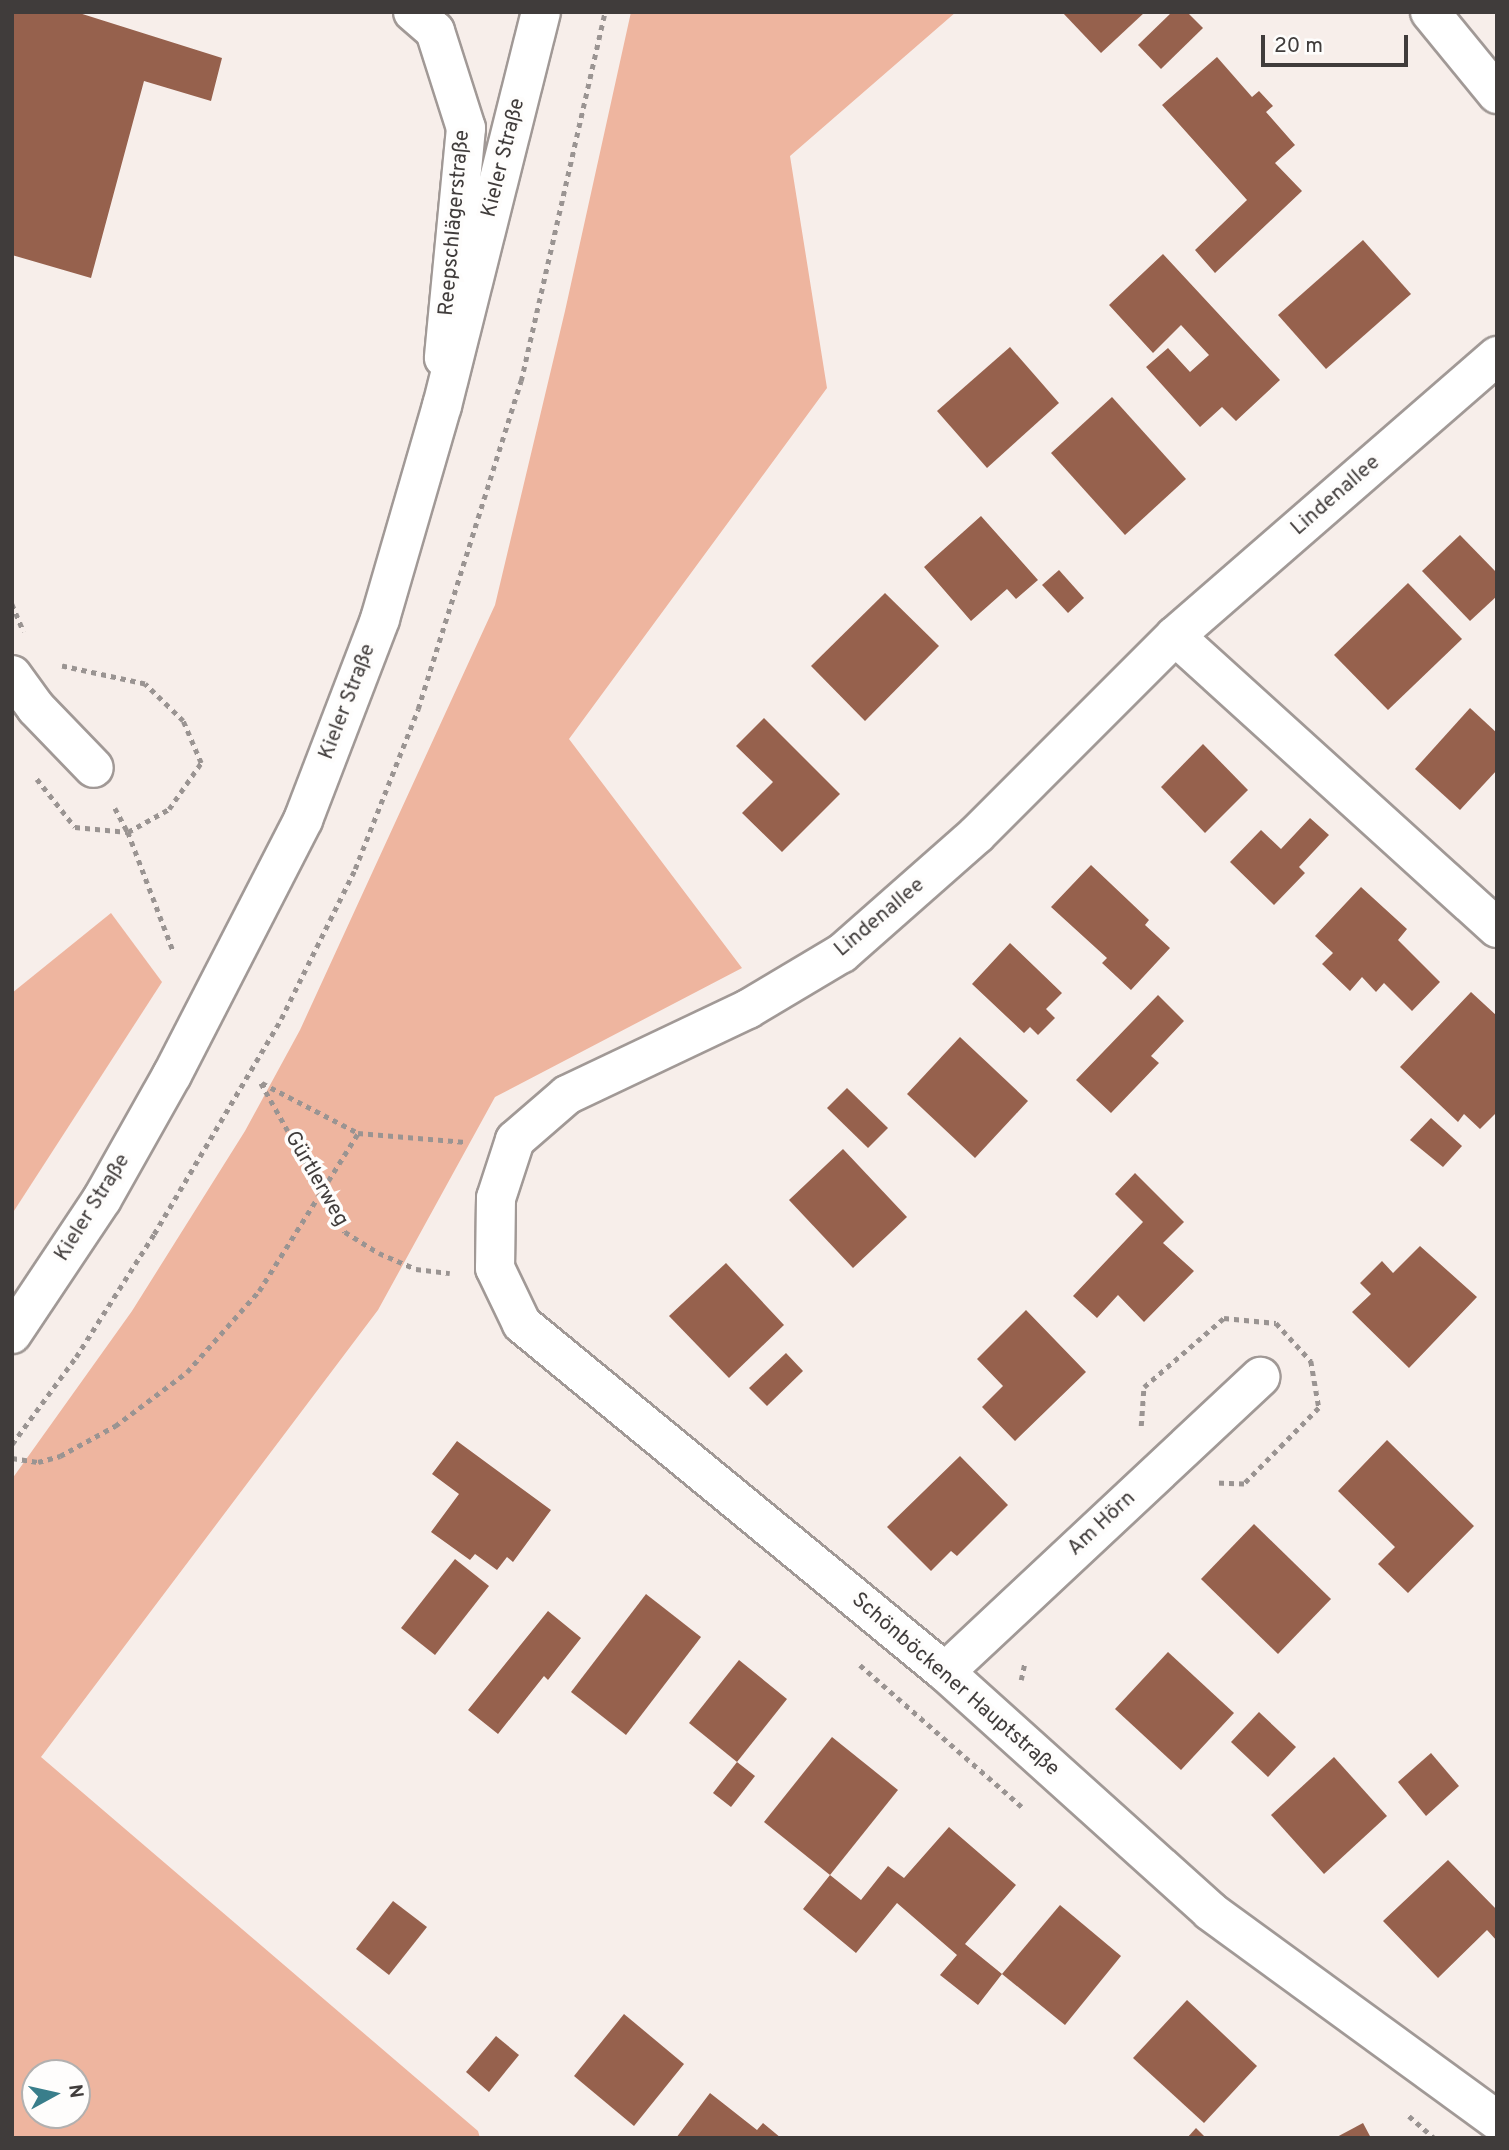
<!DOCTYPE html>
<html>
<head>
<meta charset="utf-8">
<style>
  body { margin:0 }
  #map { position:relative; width:1509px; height:2150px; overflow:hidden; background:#f7eeea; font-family:Overpass,sans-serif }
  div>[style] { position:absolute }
  .green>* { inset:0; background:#eeb59f }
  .building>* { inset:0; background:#96614d }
  .path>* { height:4.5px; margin-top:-2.25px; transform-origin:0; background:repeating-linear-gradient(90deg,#9a9492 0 5px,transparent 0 10px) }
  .roads { filter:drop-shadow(2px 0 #a19996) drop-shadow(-2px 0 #a19996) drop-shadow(0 2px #a19996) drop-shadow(0 -2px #a19996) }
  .minor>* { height:38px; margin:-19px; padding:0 19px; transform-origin:19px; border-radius:19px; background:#fff }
  .secondary>* { height:38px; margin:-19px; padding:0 19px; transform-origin:19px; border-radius:19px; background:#fff }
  span { translate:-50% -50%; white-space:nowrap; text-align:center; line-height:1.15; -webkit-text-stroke:7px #fefdfc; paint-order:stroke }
  .street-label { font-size:21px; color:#403c3b }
  .frame { position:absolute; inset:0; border:14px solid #403c3b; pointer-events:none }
  .north { position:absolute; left:21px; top:2059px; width:70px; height:70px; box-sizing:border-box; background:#fefdfc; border:2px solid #b2b0af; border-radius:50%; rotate:82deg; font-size:19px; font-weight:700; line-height:28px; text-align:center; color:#403c3b }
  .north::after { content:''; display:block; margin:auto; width:24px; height:32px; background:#397e8b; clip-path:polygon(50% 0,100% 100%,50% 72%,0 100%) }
  .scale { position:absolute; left:1261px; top:35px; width:147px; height:32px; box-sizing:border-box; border:4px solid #403c3b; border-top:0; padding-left:9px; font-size:21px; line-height:24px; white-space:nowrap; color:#403c3b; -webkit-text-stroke:5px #fefdfc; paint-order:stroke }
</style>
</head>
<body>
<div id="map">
  <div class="green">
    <i style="clip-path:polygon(evenodd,631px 12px,956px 12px,790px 156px,827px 388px,569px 739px,742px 968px,495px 1097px,378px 1310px,41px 1757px,478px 2131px,480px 2138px,12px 2138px,12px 1479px,132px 1311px,245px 1131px,300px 1030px,495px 605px,565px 311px,631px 12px,77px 2073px,77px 2115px,35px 2115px,35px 2073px,77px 2073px)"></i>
    <i style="clip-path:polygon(111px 913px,162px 982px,12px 1214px,12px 993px)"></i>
  </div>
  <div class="building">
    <i style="clip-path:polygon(12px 12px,76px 12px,222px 58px,211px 101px,144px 81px,91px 278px,12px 255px)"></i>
    <i style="clip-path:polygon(1062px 12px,1145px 12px,1101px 53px)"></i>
    <i style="clip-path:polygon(1172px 12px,1187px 12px,1203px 28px,1161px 69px,1138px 45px)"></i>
    <i style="clip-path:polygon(1217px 57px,1252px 97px,1259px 91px,1273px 106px,1266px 112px,1295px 145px,1275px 163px,1302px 191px,1215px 273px,1195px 250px,1247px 200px,1162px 105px)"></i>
    <i style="clip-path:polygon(1363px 240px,1411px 294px,1326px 369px,1278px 315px)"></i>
    <i style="clip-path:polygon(1163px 254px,1280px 380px,1236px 421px,1222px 407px,1200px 427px,1146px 367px,1168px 348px,1190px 372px,1209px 355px,1181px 325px,1153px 353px,1109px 305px)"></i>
    <i style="clip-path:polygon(1010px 347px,1059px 403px,987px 468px,937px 411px)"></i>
    <i style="clip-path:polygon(1112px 397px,1186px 479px,1125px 535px,1051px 453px)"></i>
    <i style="clip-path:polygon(981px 516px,1038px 580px,1016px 599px,1007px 589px,971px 621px,924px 567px)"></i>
    <i style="clip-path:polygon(1460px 535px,1497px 573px,1497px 596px,1470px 621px,1422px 571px)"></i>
    <i style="clip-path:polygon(1059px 570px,1084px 598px,1068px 613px,1042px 585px)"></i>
    <i style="clip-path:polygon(1408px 583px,1462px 639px,1388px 710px,1334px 655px)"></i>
    <i style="clip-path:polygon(885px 593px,939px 646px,865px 721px,811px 666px)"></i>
    <i style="clip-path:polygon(1470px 708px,1497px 733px,1497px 770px,1460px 810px,1415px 769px)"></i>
    <i style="clip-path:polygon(764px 718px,840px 794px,782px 852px,742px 813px,773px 782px,736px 746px)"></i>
    <i style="clip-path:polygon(1203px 744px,1248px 790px,1205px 833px,1161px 787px)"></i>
    <i style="clip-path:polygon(1310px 818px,1329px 835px,1299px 867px,1305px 873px,1274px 905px,1230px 862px,1261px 830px,1281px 849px)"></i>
    <i style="clip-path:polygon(1091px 865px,1149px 920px,1145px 925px,1170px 948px,1131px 990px,1102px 963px,1107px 958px,1051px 907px)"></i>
    <i style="clip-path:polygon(1361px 887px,1407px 929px,1398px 940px,1440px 982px,1412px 1011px,1384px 983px,1376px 992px,1362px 977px,1350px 991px,1322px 964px,1333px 953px,1315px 936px)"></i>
    <i style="clip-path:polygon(1010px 943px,1062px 993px,1046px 1009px,1055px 1018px,1038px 1035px,1030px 1027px,1024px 1033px,972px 984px)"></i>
    <i style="clip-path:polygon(1471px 992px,1497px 1016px,1497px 1112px,1480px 1129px,1464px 1114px,1458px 1122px,1400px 1067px)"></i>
    <i style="clip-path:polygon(1158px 995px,1184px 1021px,1151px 1056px,1159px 1063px,1111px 1113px,1076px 1080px)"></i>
    <i style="clip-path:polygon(960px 1037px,1028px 1101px,975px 1158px,907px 1094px)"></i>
    <i style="clip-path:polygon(847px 1088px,888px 1128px,868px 1148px,827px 1108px)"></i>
    <i style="clip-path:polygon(1431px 1118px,1462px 1146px,1443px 1167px,1410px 1140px)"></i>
    <i style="clip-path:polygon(843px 1149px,907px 1217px,853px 1268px,789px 1200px)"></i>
    <i style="clip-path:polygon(1135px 1173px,1184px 1222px,1163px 1243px,1194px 1271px,1144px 1322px,1118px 1295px,1097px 1318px,1073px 1296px,1143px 1222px,1115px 1194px)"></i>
    <i style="clip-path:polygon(1420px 1246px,1477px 1297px,1409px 1368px,1352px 1312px,1371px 1294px,1360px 1283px,1382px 1261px,1393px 1273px)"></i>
    <i style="clip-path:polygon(726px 1263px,784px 1325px,729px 1378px,669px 1316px)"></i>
    <i style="clip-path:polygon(1026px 1310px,1086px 1372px,1015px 1441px,982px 1407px,1003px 1386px,977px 1359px)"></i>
    <i style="clip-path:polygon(786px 1353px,803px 1371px,767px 1406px,749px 1388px)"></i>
    <i style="clip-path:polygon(1387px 1440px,1474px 1526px,1408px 1593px,1378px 1564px,1395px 1547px,1338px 1491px)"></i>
    <i style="clip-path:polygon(457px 1441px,551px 1510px,513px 1562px,507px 1557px,497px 1570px,475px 1554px,470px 1560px,431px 1532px,459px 1494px,432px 1474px)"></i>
    <i style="clip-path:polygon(960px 1456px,1008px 1505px,957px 1556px,951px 1551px,931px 1571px,887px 1527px)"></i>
    <i style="clip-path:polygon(1254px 1524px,1331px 1599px,1278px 1654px,1201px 1579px)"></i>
    <i style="clip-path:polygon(455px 1559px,489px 1586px,435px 1655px,401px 1628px)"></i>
    <i style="clip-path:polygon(646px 1594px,701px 1637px,626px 1735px,571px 1692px)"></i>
    <i style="clip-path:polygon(548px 1611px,581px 1638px,548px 1680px,544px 1676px,498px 1734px,468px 1710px)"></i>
    <i style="clip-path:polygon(1168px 1652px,1234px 1713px,1181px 1770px,1115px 1709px)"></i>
    <i style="clip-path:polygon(739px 1660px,787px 1699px,737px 1762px,689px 1723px)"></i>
    <i style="clip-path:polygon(1259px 1712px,1296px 1747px,1268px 1777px,1231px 1742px)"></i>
    <i style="clip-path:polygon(832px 1737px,898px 1790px,830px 1875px,764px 1822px)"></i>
    <i style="clip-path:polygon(1431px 1753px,1459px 1786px,1426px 1816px,1398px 1782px)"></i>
    <i style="clip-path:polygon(1334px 1757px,1387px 1816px,1324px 1874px,1271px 1815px)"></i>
    <i style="clip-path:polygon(737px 1762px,755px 1776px,731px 1807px,713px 1793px)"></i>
    <i style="clip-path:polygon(949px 1827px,1016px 1885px,965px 1944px,1002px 1974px,978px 2005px,940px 1975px,957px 1955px,897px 1903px,856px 1953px,803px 1909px,830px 1875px,861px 1900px,888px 1866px,904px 1878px)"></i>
    <i style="clip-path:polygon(1448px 1860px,1497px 1910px,1497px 1941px,1487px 1930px,1438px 1978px,1383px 1921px)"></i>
    <i style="clip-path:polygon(393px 1901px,427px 1927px,389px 1975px,356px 1949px)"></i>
    <i style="clip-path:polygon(1060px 1905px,1121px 1956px,1065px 2025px,1002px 1974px)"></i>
    <i style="clip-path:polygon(1187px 2000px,1257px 2066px,1204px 2123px,1133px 2058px)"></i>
    <i style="clip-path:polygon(624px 2014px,684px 2064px,634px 2126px,574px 2076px)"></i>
    <i style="clip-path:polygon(496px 2036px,519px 2055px,489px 2092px,466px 2072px)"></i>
    <i style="clip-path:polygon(710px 2093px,757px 2130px,763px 2123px,781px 2138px,676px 2138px)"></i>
    <i style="clip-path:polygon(1363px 2123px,1371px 2138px,1335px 2138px)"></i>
    <i style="clip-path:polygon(1196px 2128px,1206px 2138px,1187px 2138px)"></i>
  </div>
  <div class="path">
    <i style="left:12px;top:604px;width:30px;rotate:67deg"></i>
    <i style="left:37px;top:779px;width:61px;rotate:51.6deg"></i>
    <i style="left:75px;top:827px;width:53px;rotate:5.4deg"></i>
    <i style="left:128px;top:832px;width:47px;rotate:-29.3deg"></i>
    <i style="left:169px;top:809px;width:56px;rotate:-55.2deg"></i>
    <i style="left:201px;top:763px;width:46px;rotate:-113.2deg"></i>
    <i style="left:183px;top:721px;width:53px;rotate:-135.8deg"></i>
    <i style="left:145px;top:684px;width:85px;rotate:-167.8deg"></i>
    <i style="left:115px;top:808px;width:27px;rotate:62deg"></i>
    <i style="left:128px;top:832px;width:129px;rotate:69.2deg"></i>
    <i style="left:261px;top:1083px;width:171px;rotate:60.6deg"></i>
    <i style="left:345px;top:1232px;width:40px;rotate:32deg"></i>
    <i style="left:379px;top:1253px;width:40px;rotate:23.4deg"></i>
    <i style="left:416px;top:1269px;width:34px;rotate:7deg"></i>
    <i style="left:262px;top:1083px;width:108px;rotate:27.5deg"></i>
    <i style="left:1141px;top:1426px;width:39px;rotate:-86deg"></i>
    <i style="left:1144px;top:1387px;width:106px;rotate:-40.8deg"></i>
    <i style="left:1224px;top:1318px;width:52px;rotate:5.5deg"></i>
    <i style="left:1276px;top:1323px;width:52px;rotate:47.4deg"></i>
    <i style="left:1311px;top:1361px;width:48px;rotate:80.3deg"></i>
    <i style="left:1319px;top:1408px;width:107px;rotate:134.6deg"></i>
    <i style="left:1244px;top:1484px;width:29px;rotate:-178deg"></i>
    <i style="left:12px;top:1444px;width:108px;rotate:-53.7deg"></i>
    <i style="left:76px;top:1357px;width:146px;rotate:-57.6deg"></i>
    <i style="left:154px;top:1234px;width:250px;rotate:-59.4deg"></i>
    <i style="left:281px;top:1019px;width:167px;rotate:-63.7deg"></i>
    <i style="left:355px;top:869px;width:172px;rotate:-68.5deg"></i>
    <i style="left:418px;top:709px;width:344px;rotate:-72.6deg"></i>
    <i style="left:521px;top:381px;width:378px;rotate:-77.2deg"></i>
    <i style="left:12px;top:1458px;width:26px;rotate:9deg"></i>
    <i style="left:38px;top:1462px;width:23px;rotate:-15deg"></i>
    <i style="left:60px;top:1456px;width:63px;rotate:-28.6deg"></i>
    <i style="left:115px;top:1426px;width:90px;rotate:-36.9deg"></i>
    <i style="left:187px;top:1372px;width:108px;rotate:-48.4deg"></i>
    <i style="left:259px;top:1291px;width:186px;rotate:-57.9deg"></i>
    <i style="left:358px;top:1133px;width:108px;rotate:4.8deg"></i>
    <i style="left:860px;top:1665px;width:215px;rotate:41.2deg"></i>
    <i style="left:1021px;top:1680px;width:19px;rotate:-78deg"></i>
    <i style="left:1409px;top:2116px;width:33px;rotate:41deg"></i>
  </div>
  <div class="roads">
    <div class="minor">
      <i style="left:413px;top:12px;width:29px;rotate:41deg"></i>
      <i style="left:435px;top:31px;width:102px;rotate:72.3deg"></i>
      <i style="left:466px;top:128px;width:231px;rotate:95.5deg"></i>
      <i style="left:1430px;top:12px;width:106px;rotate:50.7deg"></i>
      <i style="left:1497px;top:356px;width:427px;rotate:139deg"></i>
      <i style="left:1175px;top:636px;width:281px;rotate:135deg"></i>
      <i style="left:976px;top:835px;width:179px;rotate:138.6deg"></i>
      <i style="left:842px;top:953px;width:109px;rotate:149.2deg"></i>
      <i style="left:748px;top:1009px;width:200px;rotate:154.6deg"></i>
      <i style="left:567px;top:1095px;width:69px;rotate:139.1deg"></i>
      <i style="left:515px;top:1140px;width:61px;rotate:108.1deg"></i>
      <i style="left:496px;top:1198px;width:70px;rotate:90.8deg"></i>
      <i style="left:495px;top:1268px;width:62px;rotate:64.3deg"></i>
      <i style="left:522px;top:1324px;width:548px;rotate:39.44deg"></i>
      <i style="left:945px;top:1672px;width:357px;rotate:42deg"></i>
      <i style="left:1210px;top:1911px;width:355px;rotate:36.1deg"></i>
      <i style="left:1175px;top:636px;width:435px;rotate:42.2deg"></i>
      <i style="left:12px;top:675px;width:41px;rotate:54deg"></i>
      <i style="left:36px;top:708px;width:83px;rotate:46deg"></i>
      <i style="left:945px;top:1672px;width:432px;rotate:-43.1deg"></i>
    </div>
    <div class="secondary">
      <i style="left:12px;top:1334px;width:162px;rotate:-56.3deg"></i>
      <i style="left:102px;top:1199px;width:142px;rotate:-60.6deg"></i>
      <i style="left:172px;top:1075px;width:287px;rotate:-62.8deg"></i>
      <i style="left:303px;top:820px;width:215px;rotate:-69deg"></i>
      <i style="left:380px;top:619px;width:222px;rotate:-73.8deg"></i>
      <i style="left:442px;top:406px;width:406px;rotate:-75.9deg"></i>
    </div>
  </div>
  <div class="street-label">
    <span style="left:504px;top:158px;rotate:-76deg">Kieler Straße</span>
    <span style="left:455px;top:223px;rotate:-85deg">Reepschlägerstraße</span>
    <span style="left:1336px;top:496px;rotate:-41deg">Lindenallee</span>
    <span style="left:348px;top:702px;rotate:-69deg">Kieler Straße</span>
    <span style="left:880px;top:918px;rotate:-40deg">Lindenallee</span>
    <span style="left:316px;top:1179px;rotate:60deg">Gürtlerweg</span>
    <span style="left:93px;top:1208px;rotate:-58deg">Kieler Straße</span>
    <span style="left:1102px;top:1524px;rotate:-43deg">Am Hörn</span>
    <span style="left:955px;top:1685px;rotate:41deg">Schönböckener Hauptstraße</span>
  </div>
  <div class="frame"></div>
  <div class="north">N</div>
  <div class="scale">20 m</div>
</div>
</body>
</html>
